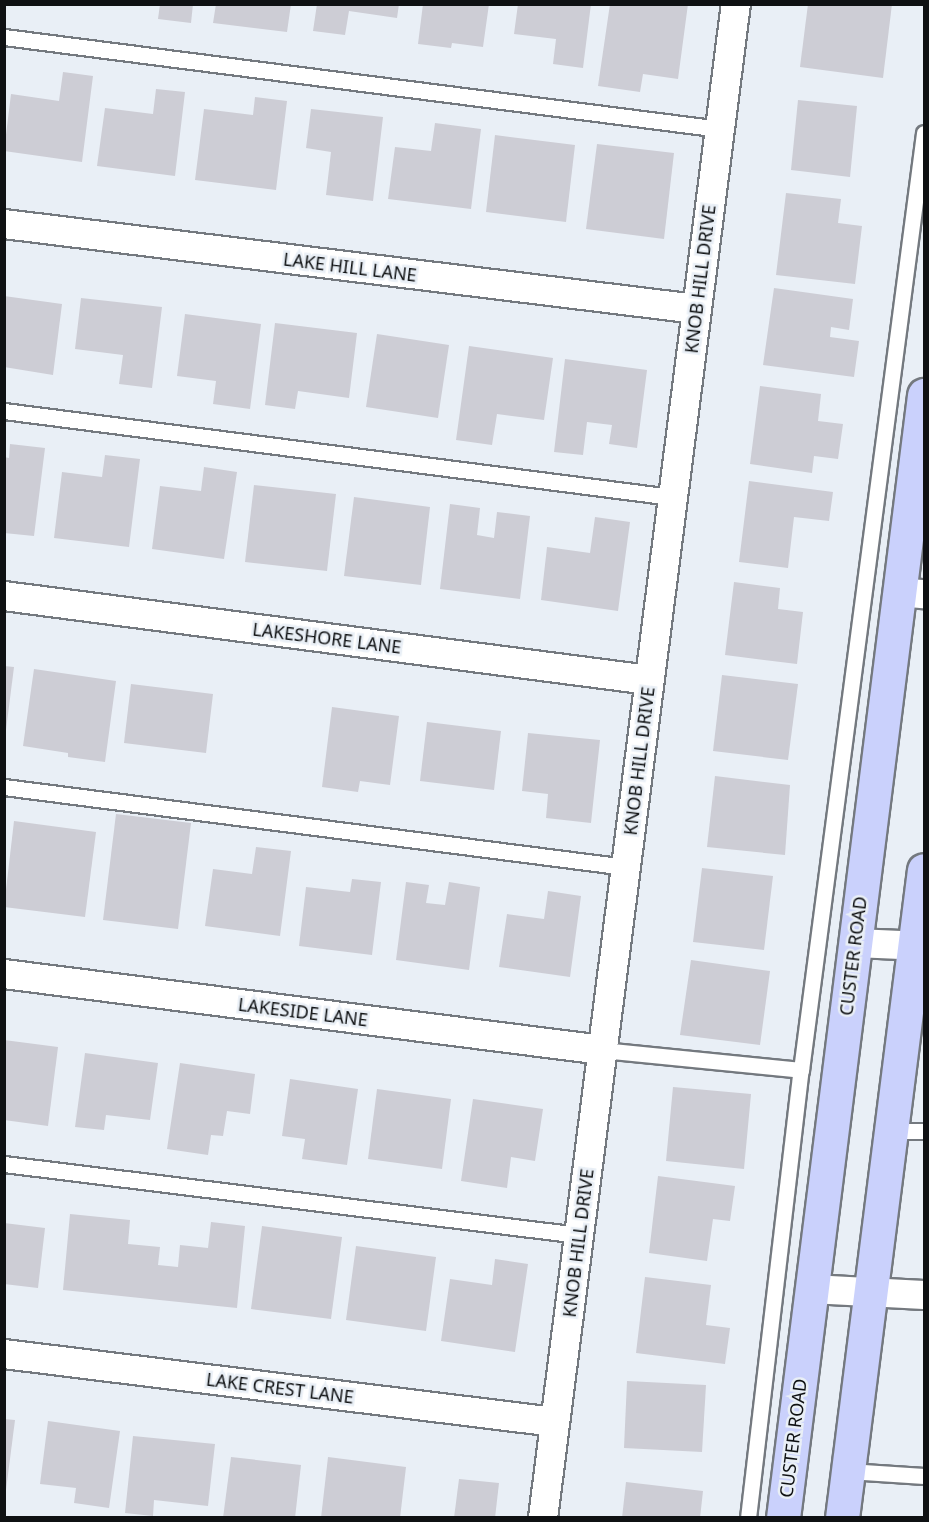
<!DOCTYPE html>
<html>
<head>
<meta charset="utf-8">
<style>
  body { margin:0 }
  #map { position:relative; width:929px; height:1522px; overflow:hidden; background:#e9eff6; font-family:"Noto Sans",sans-serif }
  div>[style] { position:absolute }
  .building>* { inset:0; background:#cdcdd5 }
  .roads { filter:drop-shadow(2px 0 #74797f) drop-shadow(-2px 0 #74797f) drop-shadow(0 2px #74797f) drop-shadow(0 -2px #74797f) }
  .service>* { height:15px; margin:-7.5px; padding:0 7.5px; transform-origin:7.5px; border-radius:7.5px; background:#fff }
  .minor>* { height:28px; margin:-14px; padding:0 14px; transform-origin:14px; border-radius:14px; background:#fff }
  .primary>* { height:33px; margin:-16.5px; padding:0 16.5px; transform-origin:16.5px; border-radius:16.5px; background:#cad1fc }
  span { translate:-50% -50%; white-space:nowrap; text-align:center; line-height:1.15; -webkit-text-stroke:5px #e9eff6; paint-order:stroke }
  .street-label { font-size:18px; color:#0f1113 }
  .frame { position:absolute; inset:0; border:6px solid #0f1113; pointer-events:none }
</style>
</head>
<body>
<div id="map">
  <div class="building">
    <i style="clip-path:polygon(160px 4px,193px 4px,191px 23px,158px 19px)"></i>
    <i style="clip-path:polygon(216px 4px,291px 4px,287px 32px,213px 23px)"></i>
    <i style="clip-path:polygon(317px 4px,399px 4px,397px 18px,349px 11px,345px 35px,313px 31px)"></i>
    <i style="clip-path:polygon(423px 4px,489px 4px,483px 47px,452px 43px,451px 48px,418px 44px)"></i>
    <i style="clip-path:polygon(518px 4px,591px 4px,583px 68px,553px 64px,556px 39px,514px 34px)"></i>
    <i style="clip-path:polygon(610px 4px,688px 4px,678px 79px,643px 74px,640px 92px,598px 86px)"></i>
    <i style="clip-path:polygon(808px 4px,892px 4px,883px 78px,800px 67px)"></i>
    <i style="clip-path:polygon(63px 72px,93px 76px,82px 162px,4px 151px,11px 94px,59px 101px)"></i>
    <i style="clip-path:polygon(156px 89px,185px 92px,175px 176px,97px 166px,105px 108px,153px 114px)"></i>
    <i style="clip-path:polygon(255px 97px,287px 101px,276px 190px,195px 180px,204px 109px,253px 115px)"></i>
    <i style="clip-path:polygon(798px 100px,857px 106px,850px 177px,791px 170px)"></i>
    <i style="clip-path:polygon(311px 109px,383px 117px,373px 201px,326px 195px,331px 152px,306px 148px)"></i>
    <i style="clip-path:polygon(435px 123px,481px 129px,471px 209px,388px 199px,395px 147px,431px 151px)"></i>
    <i style="clip-path:polygon(495px 135px,575px 145px,566px 222px,486px 212px)"></i>
    <i style="clip-path:polygon(597px 144px,674px 153px,664px 239px,586px 229px)"></i>
    <i style="clip-path:polygon(786px 193px,841px 199px,838px 223px,862px 226px,855px 284px,776px 275px)"></i>
    <i style="clip-path:polygon(774px 288px,853px 299px,849px 330px,831px 327px,830px 337px,859px 341px,854px 377px,763px 365px)"></i>
    <i style="clip-path:polygon(4px 296px,62px 304px,53px 375px,4px 367px)"></i>
    <i style="clip-path:polygon(81px 298px,162px 307px,152px 388px,119px 384px,123px 355px,75px 349px)"></i>
    <i style="clip-path:polygon(185px 314px,261px 324px,250px 409px,213px 404px,216px 381px,177px 376px)"></i>
    <i style="clip-path:polygon(275px 323px,357px 333px,349px 398px,298px 391px,295px 409px,265px 405px)"></i>
    <i style="clip-path:polygon(377px 334px,449px 345px,438px 418px,366px 407px)"></i>
    <i style="clip-path:polygon(469px 346px,553px 358px,544px 420px,497px 414px,492px 445px,456px 440px)"></i>
    <i style="clip-path:polygon(565px 359px,647px 370px,637px 448px,609px 444px,612px 425px,587px 422px,583px 455px,554px 452px)"></i>
    <i style="clip-path:polygon(760px 386px,821px 394px,818px 421px,843px 424px,838px 459px,814px 456px,812px 473px,750px 464px)"></i>
    <i style="clip-path:polygon(10px 444px,45px 448px,34px 536px,4px 533px,4px 457px,9px 458px)"></i>
    <i style="clip-path:polygon(105px 455px,140px 459px,129px 547px,54px 538px,62px 472px,102px 477px)"></i>
    <i style="clip-path:polygon(204px 467px,237px 472px,224px 559px,152px 549px,160px 486px,201px 491px)"></i>
    <i style="clip-path:polygon(749px 481px,833px 492px,829px 521px,794px 517px,788px 568px,739px 562px)"></i>
    <i style="clip-path:polygon(254px 485px,336px 494px,327px 571px,245px 562px)"></i>
    <i style="clip-path:polygon(354px 497px,430px 507px,421px 585px,344px 576px)"></i>
    <i style="clip-path:polygon(450px 504px,480px 508px,477px 535px,494px 538px,497px 512px,530px 516px,520px 599px,440px 589px)"></i>
    <i style="clip-path:polygon(595px 517px,630px 522px,618px 611px,541px 600px,547px 547px,590px 553px)"></i>
    <i style="clip-path:polygon(734px 582px,780px 588px,778px 609px,803px 612px,797px 664px,725px 655px)"></i>
    <i style="clip-path:polygon(4px 666px,14px 667px,6px 730px,4px 729px)"></i>
    <i style="clip-path:polygon(34px 669px,116px 681px,105px 762px,68px 757px,68px 753px,23px 746px)"></i>
    <i style="clip-path:polygon(722px 675px,798px 684px,788px 760px,713px 751px)"></i>
    <i style="clip-path:polygon(131px 684px,213px 694px,206px 753px,124px 743px)"></i>
    <i style="clip-path:polygon(332px 707px,399px 716px,390px 785px,360px 781px,358px 792px,322px 787px)"></i>
    <i style="clip-path:polygon(427px 722px,501px 731px,494px 790px,420px 781px)"></i>
    <i style="clip-path:polygon(528px 733px,600px 740px,591px 823px,546px 818px,548px 794px,522px 791px)"></i>
    <i style="clip-path:polygon(715px 776px,790px 785px,785px 855px,707px 847px)"></i>
    <i style="clip-path:polygon(116px 814px,191px 823px,178px 929px,103px 920px)"></i>
    <i style="clip-path:polygon(14px 821px,96px 832px,85px 917px,4px 907px)"></i>
    <i style="clip-path:polygon(256px 847px,291px 851px,280px 936px,205px 926px,213px 869px,252px 874px)"></i>
    <i style="clip-path:polygon(702px 868px,773px 876px,764px 950px,693px 942px)"></i>
    <i style="clip-path:polygon(352px 879px,381px 882px,372px 955px,299px 946px,306px 887px,350px 892px)"></i>
    <i style="clip-path:polygon(406px 882px,429px 885px,426px 903px,445px 905px,449px 882px,480px 887px,469px 970px,396px 960px)"></i>
    <i style="clip-path:polygon(548px 891px,581px 896px,570px 977px,499px 967px,507px 914px,544px 919px)"></i>
    <i style="clip-path:polygon(691px 960px,770px 971px,760px 1045px,680px 1035px)"></i>
    <i style="clip-path:polygon(4px 1040px,58px 1047px,48px 1126px,4px 1120px)"></i>
    <i style="clip-path:polygon(85px 1053px,158px 1063px,150px 1120px,106px 1115px,104px 1130px,75px 1127px)"></i>
    <i style="clip-path:polygon(180px 1063px,255px 1074px,250px 1114px,227px 1111px,223px 1136px,211px 1135px,208px 1155px,167px 1149px)"></i>
    <i style="clip-path:polygon(290px 1079px,358px 1089px,347px 1165px,302px 1159px,305px 1139px,282px 1136px)"></i>
    <i style="clip-path:polygon(673px 1087px,751px 1094px,744px 1169px,666px 1161px)"></i>
    <i style="clip-path:polygon(377px 1089px,451px 1099px,442px 1169px,368px 1159px)"></i>
    <i style="clip-path:polygon(473px 1099px,543px 1109px,535px 1161px,511px 1157px,507px 1188px,461px 1181px)"></i>
    <i style="clip-path:polygon(658px 1176px,735px 1186px,730px 1221px,713px 1219px,707px 1261px,649px 1253px)"></i>
    <i style="clip-path:polygon(70px 1214px,130px 1220px,128px 1244px,160px 1247px,158px 1265px,178px 1267px,180px 1245px,208px 1248px,211px 1222px,245px 1226px,237px 1308px,63px 1290px)"></i>
    <i style="clip-path:polygon(4px 1223px,45px 1228px,38px 1288px,4px 1284px)"></i>
    <i style="clip-path:polygon(262px 1226px,342px 1237px,331px 1319px,251px 1309px)"></i>
    <i style="clip-path:polygon(356px 1246px,436px 1257px,426px 1331px,346px 1320px)"></i>
    <i style="clip-path:polygon(495px 1259px,528px 1264px,515px 1352px,441px 1341px,450px 1279px,492px 1285px)"></i>
    <i style="clip-path:polygon(645px 1277px,711px 1285px,706px 1325px,730px 1328px,725px 1364px,636px 1353px)"></i>
    <i style="clip-path:polygon(627px 1381px,706px 1385px,702px 1452px,624px 1448px)"></i>
    <i style="clip-path:polygon(4px 1419px,15px 1420px,6px 1490px,4px 1490px)"></i>
    <i style="clip-path:polygon(48px 1421px,120px 1431px,109px 1508px,74px 1503px,76px 1488px,40px 1484px)"></i>
    <i style="clip-path:polygon(133px 1436px,215px 1444px,208px 1506px,154px 1500px,153px 1516px,125px 1513px)"></i>
    <i style="clip-path:polygon(231px 1457px,301px 1465px,295px 1518px,223px 1518px)"></i>
    <i style="clip-path:polygon(328px 1457px,406px 1467px,400px 1518px,321px 1518px)"></i>
    <i style="clip-path:polygon(459px 1479px,499px 1483px,495px 1518px,454px 1518px)"></i>
    <i style="clip-path:polygon(626px 1482px,703px 1491px,700px 1518px,622px 1518px)"></i>
  </div>
  <div class="roads">
    <div class="service">
      <i style="left:4px;top:37px;width:722px;rotate:7.32deg"></i>
      <i style="left:4px;top:411px;width:674px;rotate:7.34deg"></i>
      <i style="left:4px;top:787px;width:627px;rotate:7.33deg"></i>
      <i style="left:602px;top:1050px;width:200px;rotate:5.7deg"></i>
      <i style="left:891px;top:1131px;width:33px"></i>
      <i style="left:4px;top:1164px;width:579px;rotate:7.04deg"></i>
      <i style="left:848px;top:1471px;width:76px;rotate:3.8deg"></i>
      <i style="left:748px;top:1518px;width:451px;rotate:-83.3deg"></i>
      <i style="left:801px;top:1070px;width:945px;rotate:-82.52deg"></i>
    </div>
    <div class="minor">
      <i style="left:4px;top:224px;width:697px;rotate:7deg"></i>
      <i style="left:899px;top:592px;width:25px;rotate:5deg"></i>
      <i style="left:4px;top:596px;width:650px;rotate:7.42deg"></i>
      <i style="left:855px;top:943px;width:69px;rotate:2.5deg"></i>
      <i style="left:4px;top:974px;width:603px;rotate:7.24deg"></i>
      <i style="left:811px;top:1289px;width:113px;rotate:3deg"></i>
      <i style="left:4px;top:1354px;width:555px;rotate:7.04deg"></i>
      <i style="left:543px;top:1518px;width:1526px;rotate:-82.74deg"></i>
    </div>
    <div class="primary">
      <i style="left:783px;top:1518px;width:1132px;rotate:-82.84deg"></i>
      <i style="left:842px;top:1518px;width:653px;rotate:-82.79deg"></i>
    </div>
  </div>
  <div class="street-label">
    <span style="left:350px;top:267px;rotate:7deg">LAKE HILL LANE</span>
    <span style="left:700px;top:279px;rotate:-83deg">KNOB HILL DRIVE</span>
    <span style="left:327px;top:638px;rotate:7deg">LAKESHORE LANE</span>
    <span style="left:639px;top:761px;rotate:-83deg">KNOB HILL DRIVE</span>
    <span style="left:853px;top:956px;rotate:-83deg">CUSTER ROAD</span>
    <span style="left:303px;top:1012px;rotate:7deg">LAKESIDE LANE</span>
    <span style="left:578px;top:1243px;rotate:-83deg">KNOB HILL DRIVE</span>
    <span style="left:280px;top:1388px;rotate:7deg">LAKE CREST LANE</span>
    <span style="left:793px;top:1438px;rotate:-83deg">CUSTER ROAD</span>
  </div>
  <div class="frame"></div>
</div>
</body>
</html>
